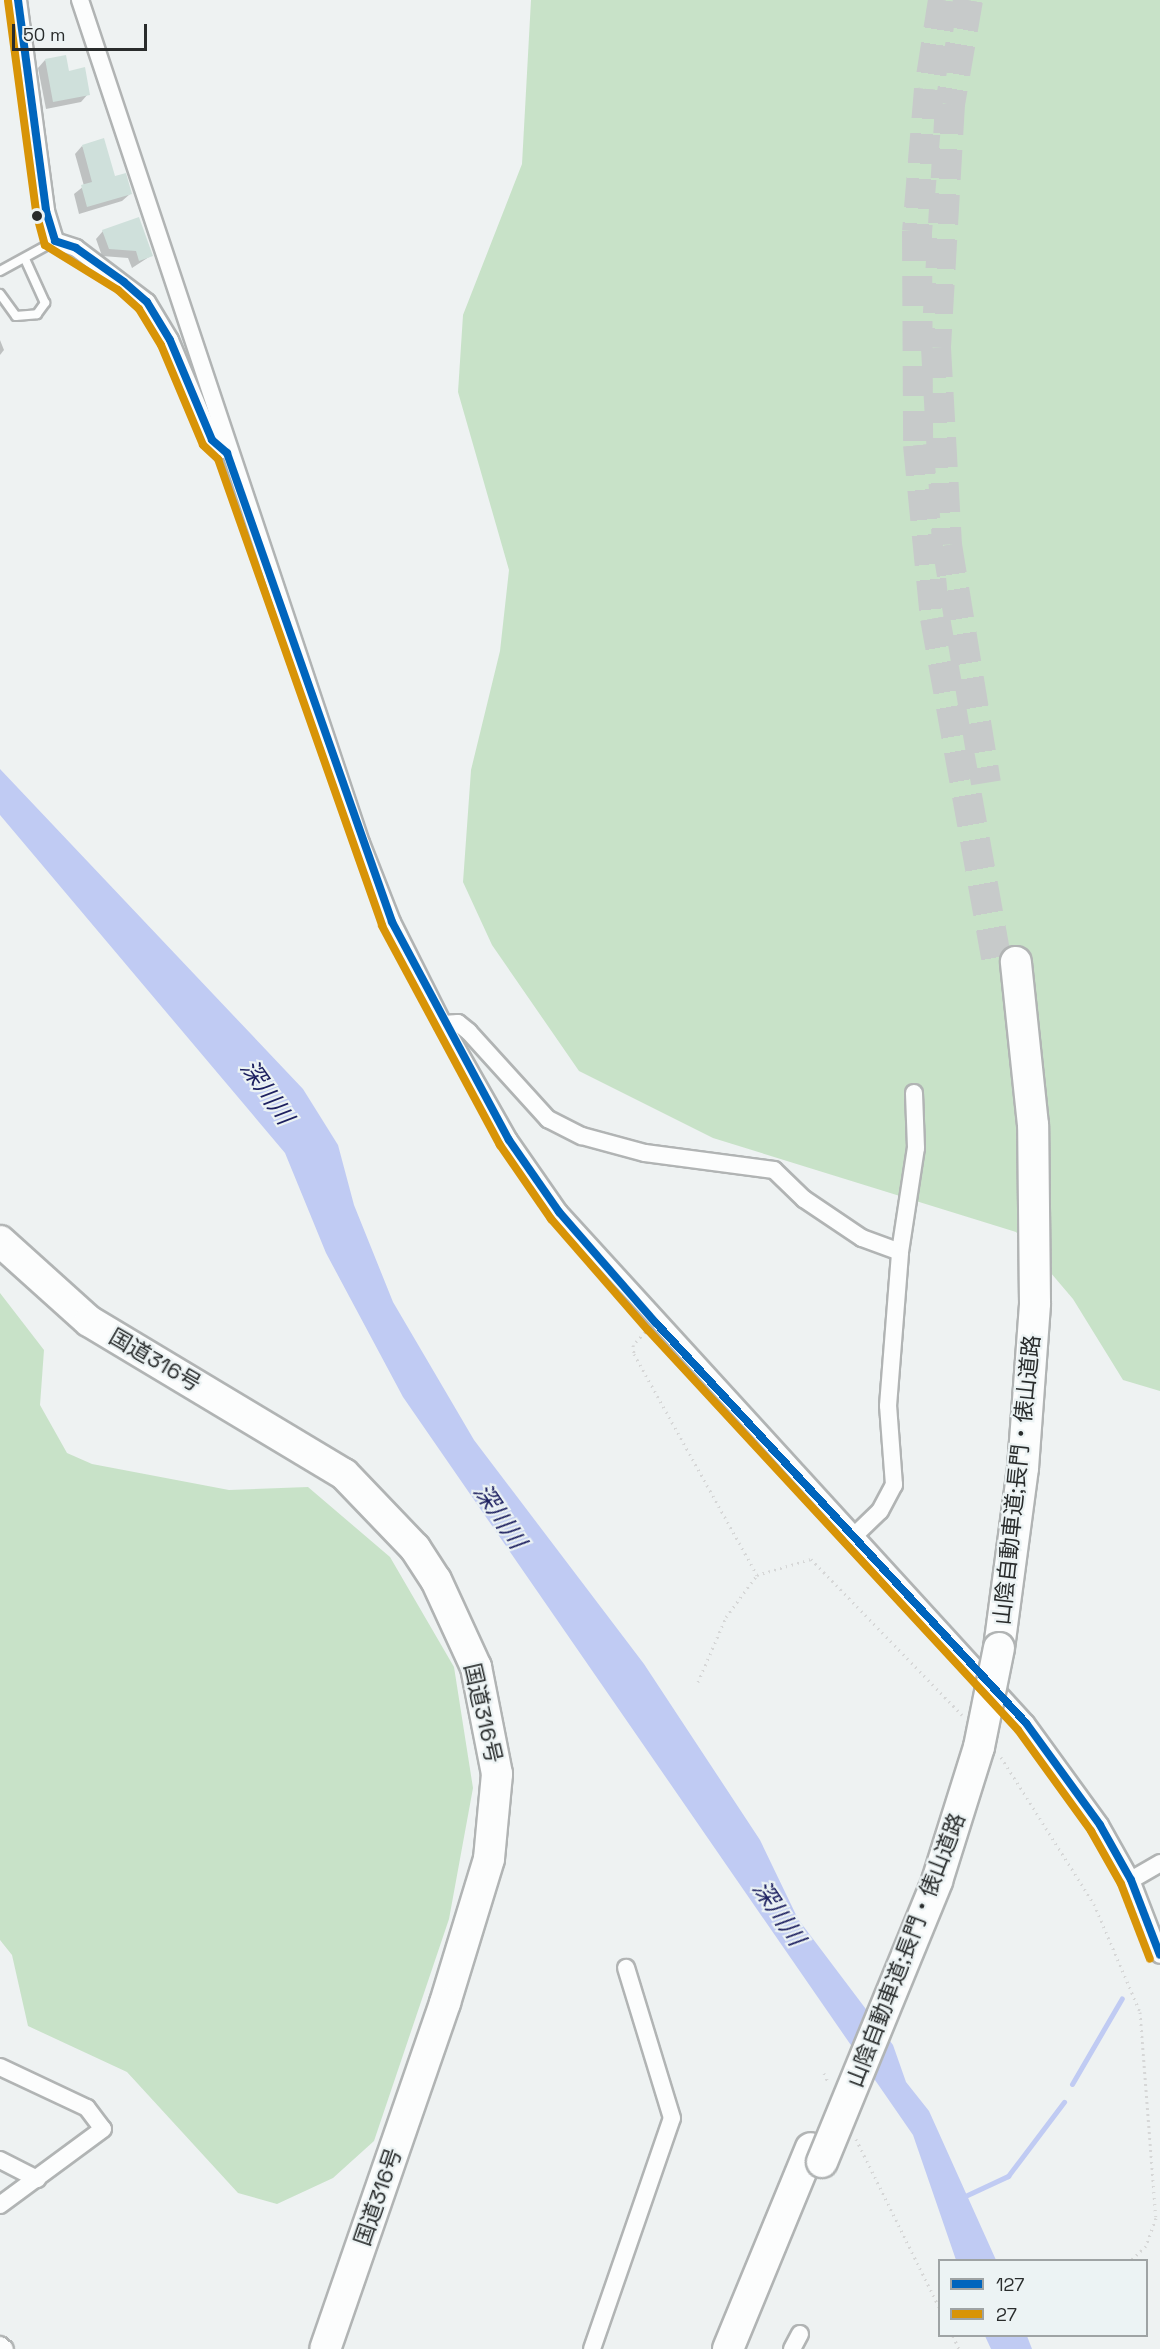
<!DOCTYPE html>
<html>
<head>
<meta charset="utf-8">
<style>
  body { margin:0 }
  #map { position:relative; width:1160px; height:2349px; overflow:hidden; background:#eef2f2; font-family:"Space Grotesk","Noto Sans JP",sans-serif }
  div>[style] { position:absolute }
  .green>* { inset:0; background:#c8e2c8 }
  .water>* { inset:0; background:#c0cbf3 }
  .shadow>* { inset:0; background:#0003 }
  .stream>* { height:5px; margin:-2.5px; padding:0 2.5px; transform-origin:2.5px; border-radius:2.5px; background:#c0cbf3 }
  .building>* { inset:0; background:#cfe0db }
  .highway-tunnel>* { height:30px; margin-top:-15px; transform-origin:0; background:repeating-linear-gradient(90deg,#c7caca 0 30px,transparent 0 45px) }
  .path>* { height:3px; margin-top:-1.5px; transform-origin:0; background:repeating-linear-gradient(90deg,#d6d7d7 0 1.5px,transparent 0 6px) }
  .roads { filter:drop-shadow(2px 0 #b1b4b4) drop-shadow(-2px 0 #b1b4b4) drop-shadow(0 2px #b1b4b4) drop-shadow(0 -2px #b1b4b4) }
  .lane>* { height:8px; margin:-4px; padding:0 4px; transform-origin:4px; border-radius:4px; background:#fcfdfd }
  .street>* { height:16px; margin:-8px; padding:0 8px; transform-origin:8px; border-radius:8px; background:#fcfdfd }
  .highway>* { height:30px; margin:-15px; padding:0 15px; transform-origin:15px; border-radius:15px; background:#fcfdfd }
  .bridges { filter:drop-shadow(2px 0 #b1b4b4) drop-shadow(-2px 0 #b1b4b4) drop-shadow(0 2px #b1b4b4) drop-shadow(0 -2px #b1b4b4) }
  .highway-bridge>* { height:30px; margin:-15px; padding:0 15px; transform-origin:15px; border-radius:15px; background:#fcfdfd }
  .bus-1>* { height:8px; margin:-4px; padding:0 4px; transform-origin:4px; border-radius:4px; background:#0065bd }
  .bus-2>* { height:8px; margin:-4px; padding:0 4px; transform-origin:4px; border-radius:4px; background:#d89407 }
  .dots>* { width:16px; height:16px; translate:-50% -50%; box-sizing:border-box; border:3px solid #ecf3f4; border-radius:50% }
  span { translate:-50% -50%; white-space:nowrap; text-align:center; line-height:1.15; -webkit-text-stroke:4.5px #ecf3f4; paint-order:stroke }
  .street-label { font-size:22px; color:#292c2c }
  .water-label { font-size:24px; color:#1d2060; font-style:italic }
  .legend { position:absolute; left:938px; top:2259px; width:210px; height:78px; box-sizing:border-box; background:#ecf3f4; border:2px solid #9ea3a4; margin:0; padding:8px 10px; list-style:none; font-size:18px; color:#292c2c }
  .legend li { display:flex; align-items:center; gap:12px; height:30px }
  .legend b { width:30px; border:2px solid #9ea3a4 }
  .scale { position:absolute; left:12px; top:24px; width:135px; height:27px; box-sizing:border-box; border:3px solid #292c2c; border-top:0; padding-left:8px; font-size:18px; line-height:21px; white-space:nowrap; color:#292c2c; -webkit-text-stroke:4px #ecf3f4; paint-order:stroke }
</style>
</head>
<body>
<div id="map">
  <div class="green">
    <i style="clip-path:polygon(531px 0,1160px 0,1160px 1391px,1123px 1380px,1073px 1299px,1016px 1232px,713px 1138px,579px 1071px,492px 945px,463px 882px,471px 770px,500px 651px,509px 570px,458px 392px,463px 315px,522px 164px)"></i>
    <i style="clip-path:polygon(0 1293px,44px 1350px,40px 1405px,67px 1453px,92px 1464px,229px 1490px,308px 1487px,390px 1557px,454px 1667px,473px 1788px,449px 1919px,374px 2141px,333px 2178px,277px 2204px,238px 2193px,127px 2072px,28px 2026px,12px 1955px,0 1940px)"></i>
  </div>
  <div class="water">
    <i style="clip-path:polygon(0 769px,303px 1089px,338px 1145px,354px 1205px,393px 1302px,474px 1440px,644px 1664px,760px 1840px,798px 1919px,893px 2045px,906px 2082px,929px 2111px,996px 2260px,956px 2260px,913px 2135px,403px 1397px,326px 1253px,285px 1153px,0 815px)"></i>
    <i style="clip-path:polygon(985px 2336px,1027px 2336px,1032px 2349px,991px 2349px)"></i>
  </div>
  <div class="shadow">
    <i style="clip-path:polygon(45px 60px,88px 94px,81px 102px,46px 109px,38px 68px)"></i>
    <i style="clip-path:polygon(82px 146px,130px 194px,122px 201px,79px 214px,74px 194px,84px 186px,75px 154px)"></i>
    <i style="clip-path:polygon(103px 231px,152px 255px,132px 268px,128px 258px,102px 256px,96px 239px)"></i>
    <i style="clip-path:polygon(0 340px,4px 350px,0 355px)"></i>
  </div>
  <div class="stream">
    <i style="left:1072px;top:2084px;width:99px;rotate:-59.8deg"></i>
    <i style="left:963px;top:2197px;width:50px;rotate:-25deg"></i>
    <i style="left:1008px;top:2176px;width:93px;rotate:-52.9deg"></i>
  </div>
  <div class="building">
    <i style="clip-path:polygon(66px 55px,69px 71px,85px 67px,90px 95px,53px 102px,45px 59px)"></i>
    <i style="clip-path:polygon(104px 138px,115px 176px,126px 173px,132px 194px,87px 207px,81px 185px,92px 182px,82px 145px)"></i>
    <i style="clip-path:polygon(139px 217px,153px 256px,139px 261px,136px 251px,109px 249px,102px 230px)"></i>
  </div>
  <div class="highway-tunnel">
    <i style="left:943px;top:0;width:90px;rotate:98.9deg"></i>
    <i style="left:929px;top:89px;width:143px;rotate:94.8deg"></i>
    <i style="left:917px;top:231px;width:214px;rotate:89.7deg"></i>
    <i style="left:918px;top:445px;width:174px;rotate:84.4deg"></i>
    <i style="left:935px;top:618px;width:356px;rotate:79.8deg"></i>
    <i style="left:968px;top:0;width:106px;rotate:99.8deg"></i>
    <i style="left:950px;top:104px;width:244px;rotate:93.3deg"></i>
    <i style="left:936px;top:348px;width:197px;rotate:86.8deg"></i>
    <i style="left:947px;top:545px;width:241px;rotate:80.7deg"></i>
  </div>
  <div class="path">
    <i style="left:645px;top:1332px;width:18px;rotate:133deg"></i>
    <i style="left:633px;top:1345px;width:9px;rotate:84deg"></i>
    <i style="left:634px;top:1354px;width:253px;rotate:60.9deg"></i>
    <i style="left:757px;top:1575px;width:56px;rotate:-16.5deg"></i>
    <i style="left:811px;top:1559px;width:217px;rotate:45.9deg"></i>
    <i style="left:698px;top:1682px;width:71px;rotate:-66.7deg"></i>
    <i style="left:726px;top:1617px;width:52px;rotate:-53.6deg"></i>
    <i style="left:1001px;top:1757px;width:174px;rotate:57.7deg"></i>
    <i style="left:1094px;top:1904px;width:117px;rotate:66.9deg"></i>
    <i style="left:1140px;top:2012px;width:207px;rotate:85.6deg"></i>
    <i style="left:1156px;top:2218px;width:30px;rotate:110deg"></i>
    <i style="left:1146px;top:2246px;width:21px;rotate:137deg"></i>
    <i style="left:824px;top:2073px;width:10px;rotate:66deg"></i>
    <i style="left:856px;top:2139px;width:190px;rotate:63.7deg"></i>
    <i style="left:953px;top:2336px;width:14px;rotate:65deg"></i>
  </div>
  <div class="roads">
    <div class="lane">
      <i style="left:0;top:271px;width:63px;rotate:-28.6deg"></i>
      <i style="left:0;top:294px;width:27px;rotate:54deg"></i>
      <i style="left:16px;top:316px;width:21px;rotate:-5deg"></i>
      <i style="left:37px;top:314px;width:14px;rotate:-54deg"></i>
      <i style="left:45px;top:303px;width:48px;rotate:-114.4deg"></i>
    </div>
    <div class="street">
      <i style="left:18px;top:0;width:213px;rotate:82.4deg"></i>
      <i style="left:46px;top:211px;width:31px;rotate:73deg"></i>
      <i style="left:55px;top:241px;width:22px;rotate:18deg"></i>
      <i style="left:76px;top:248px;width:89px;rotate:37.3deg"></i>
      <i style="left:147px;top:302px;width:44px;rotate:58.8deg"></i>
      <i style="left:170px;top:340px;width:108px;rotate:67.2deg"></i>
      <i style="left:212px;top:440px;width:15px;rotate:42deg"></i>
      <i style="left:80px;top:0;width:889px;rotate:71.57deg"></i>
      <i style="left:361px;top:843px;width:85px;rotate:68.6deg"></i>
      <i style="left:392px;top:922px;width:114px;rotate:63.4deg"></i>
      <i style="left:443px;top:1024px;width:133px;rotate:60.4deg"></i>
      <i style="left:509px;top:1140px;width:88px;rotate:55.2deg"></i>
      <i style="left:559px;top:1212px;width:692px;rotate:47.58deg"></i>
      <i style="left:1026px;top:1723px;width:126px;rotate:54deg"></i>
      <i style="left:1100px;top:1825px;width:63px;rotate:60.6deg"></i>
      <i style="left:1131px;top:1880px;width:80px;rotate:68.9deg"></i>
      <i style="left:443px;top:1024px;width:15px;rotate:-4deg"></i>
      <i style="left:458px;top:1023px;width:14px;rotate:39deg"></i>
      <i style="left:469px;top:1032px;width:118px;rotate:47.8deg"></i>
      <i style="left:548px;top:1119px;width:38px;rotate:27deg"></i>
      <i style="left:582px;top:1136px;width:65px;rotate:15.1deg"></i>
      <i style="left:645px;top:1153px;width:130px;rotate:7.5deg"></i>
      <i style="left:774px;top:1170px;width:42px;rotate:44deg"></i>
      <i style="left:804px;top:1199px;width:70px;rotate:33.9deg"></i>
      <i style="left:862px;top:1238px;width:40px;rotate:20.2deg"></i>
      <i style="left:854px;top:1536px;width:36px;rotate:-44deg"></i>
      <i style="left:880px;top:1511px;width:30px;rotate:-62deg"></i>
      <i style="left:894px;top:1485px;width:79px;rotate:-94.3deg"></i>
      <i style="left:888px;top:1406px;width:154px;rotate:-85.5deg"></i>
      <i style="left:900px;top:1252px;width:105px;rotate:-81.3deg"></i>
      <i style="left:916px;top:1148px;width:55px;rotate:-92.1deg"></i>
      <i style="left:1131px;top:1880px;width:34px;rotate:-30deg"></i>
      <i style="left:0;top:2067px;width:96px;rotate:25.2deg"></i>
      <i style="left:87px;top:2108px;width:26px;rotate:53deg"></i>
      <i style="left:103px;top:2129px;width:128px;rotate:143.6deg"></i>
      <i style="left:0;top:2160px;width:42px;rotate:27.2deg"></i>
      <i style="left:0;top:2345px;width:6px;rotate:39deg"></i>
      <i style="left:592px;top:2349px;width:244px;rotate:-70.9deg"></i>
      <i style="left:672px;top:2118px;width:157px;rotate:-107deg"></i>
      <i style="left:792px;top:2349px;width:17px;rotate:-62deg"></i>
    </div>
    <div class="highway">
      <i style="left:0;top:1241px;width:120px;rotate:42deg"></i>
      <i style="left:89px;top:1321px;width:297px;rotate:31deg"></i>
      <i style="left:344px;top:1474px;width:103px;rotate:46.2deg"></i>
      <i style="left:415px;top:1548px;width:38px;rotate:57deg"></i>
      <i style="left:436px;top:1580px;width:96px;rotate:65.3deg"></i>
      <i style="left:476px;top:1667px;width:109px;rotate:78.9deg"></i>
      <i style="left:497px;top:1774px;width:85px;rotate:95.4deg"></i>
      <i style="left:489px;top:1859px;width:151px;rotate:107deg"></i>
      <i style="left:445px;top:2003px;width:366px;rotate:109.1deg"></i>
      <i style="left:999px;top:1648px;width:182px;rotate:-82.4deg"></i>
      <i style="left:1023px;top:1468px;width:165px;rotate:-85.8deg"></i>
      <i style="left:1035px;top:1303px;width:178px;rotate:-90.6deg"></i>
      <i style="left:1033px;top:1125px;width:164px;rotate:-96deg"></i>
      <i style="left:728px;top:2349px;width:217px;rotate:-67.6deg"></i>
    </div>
  </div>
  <div class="bridges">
    <div class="highway-bridge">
      <i style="left:822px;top:2162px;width:304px;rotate:-67.7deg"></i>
      <i style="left:937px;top:1881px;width:140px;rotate:-72.6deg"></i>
      <i style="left:979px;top:1747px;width:101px;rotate:-78.6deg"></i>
    </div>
  </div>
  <div class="bus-1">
    <i style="left:18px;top:0;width:213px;rotate:82.4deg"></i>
    <i style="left:46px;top:211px;width:31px;rotate:73deg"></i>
    <i style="left:55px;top:241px;width:22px;rotate:18deg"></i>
    <i style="left:76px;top:248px;width:59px;rotate:35.3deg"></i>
    <i style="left:124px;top:282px;width:30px;rotate:41deg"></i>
    <i style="left:147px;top:302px;width:44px;rotate:58.8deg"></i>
    <i style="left:170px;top:340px;width:108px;rotate:67.2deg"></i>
    <i style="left:212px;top:440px;width:20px;rotate:41deg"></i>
    <i style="left:227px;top:453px;width:497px;rotate:70.6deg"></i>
    <i style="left:392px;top:922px;width:247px;rotate:61.8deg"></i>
    <i style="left:509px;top:1140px;width:88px;rotate:55.2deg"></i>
    <i style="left:559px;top:1212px;width:147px;rotate:48.9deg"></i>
    <i style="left:656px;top:1323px;width:545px;rotate:47.23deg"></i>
    <i style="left:1026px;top:1723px;width:126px;rotate:54deg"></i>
    <i style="left:1100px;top:1825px;width:63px;rotate:60.6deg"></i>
    <i style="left:1131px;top:1880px;width:80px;rotate:68.9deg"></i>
  </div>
  <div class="bus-2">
    <i style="left:8px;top:1px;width:213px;rotate:82.4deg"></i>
    <i style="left:36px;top:212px;width:34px;rotate:75deg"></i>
    <i style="left:45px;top:245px;width:86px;rotate:31.7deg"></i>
    <i style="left:118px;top:290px;width:28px;rotate:42deg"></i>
    <i style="left:139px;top:309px;width:42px;rotate:58.6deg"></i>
    <i style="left:161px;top:345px;width:108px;rotate:67.2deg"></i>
    <i style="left:203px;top:445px;width:21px;rotate:43deg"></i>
    <i style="left:218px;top:459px;width:495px;rotate:70.6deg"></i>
    <i style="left:382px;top:926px;width:249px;rotate:61.7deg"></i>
    <i style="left:500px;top:1145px;width:90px;rotate:55.4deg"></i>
    <i style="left:551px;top:1219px;width:147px;rotate:48.9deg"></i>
    <i style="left:648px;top:1330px;width:545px;rotate:47.23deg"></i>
    <i style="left:1018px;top:1730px;width:125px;rotate:54.1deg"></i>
    <i style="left:1091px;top:1831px;width:61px;rotate:60.5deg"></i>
    <i style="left:1121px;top:1884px;width:80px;rotate:68.9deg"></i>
  </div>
  <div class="dots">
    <i style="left:37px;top:216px;background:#292c2c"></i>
  </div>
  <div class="street-label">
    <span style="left:155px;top:1360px;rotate:30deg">国道316号</span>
    <span style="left:1017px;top:1480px;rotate:-84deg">山陰自動車道;長門・俵山道路</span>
    <span style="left:483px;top:1713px;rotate:77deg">国道316号</span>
    <span style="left:906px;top:1950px;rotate:-69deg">山陰自動車道;長門・俵山道路</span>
    <span style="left:378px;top:2197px;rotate:-71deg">国道316号</span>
  </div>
  <div class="water-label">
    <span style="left:267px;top:1092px;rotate:55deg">深川川</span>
    <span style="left:500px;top:1516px;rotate:56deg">深川川</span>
    <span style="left:779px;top:1913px;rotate:56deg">深川川</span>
  </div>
  <ul class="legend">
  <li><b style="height:8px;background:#0065bd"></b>127</li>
  <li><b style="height:8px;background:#d89407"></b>27</li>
  </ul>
  <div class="scale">50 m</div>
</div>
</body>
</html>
